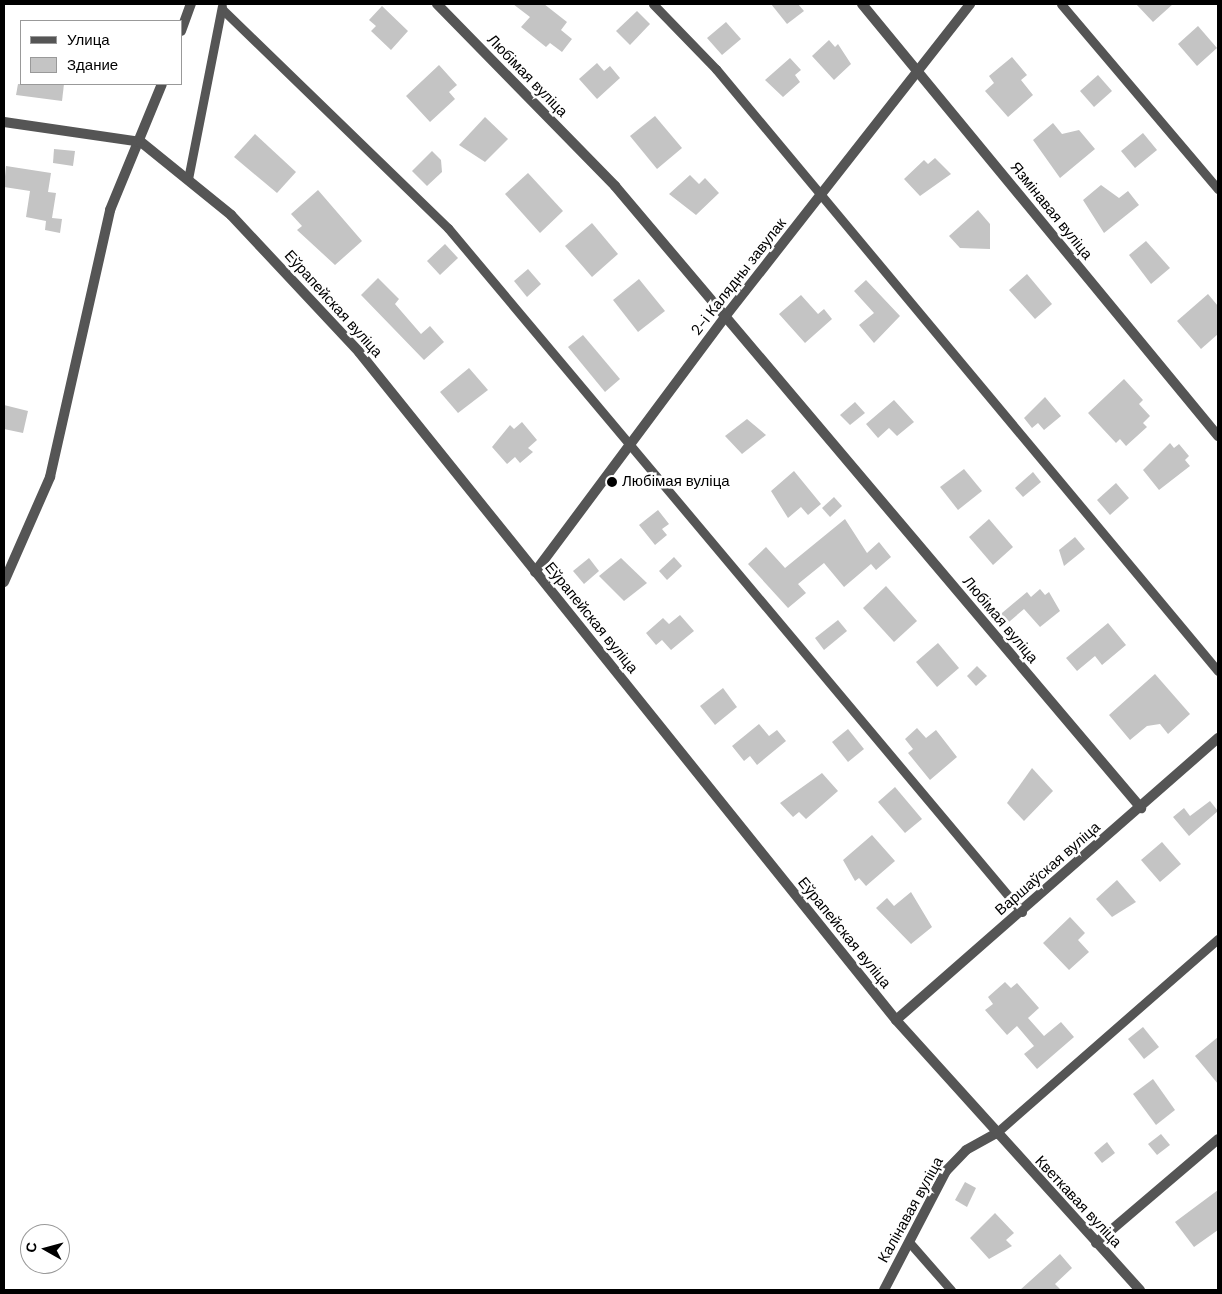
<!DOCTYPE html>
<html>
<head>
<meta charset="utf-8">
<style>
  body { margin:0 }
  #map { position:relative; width:1222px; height:1294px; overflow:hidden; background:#fff; font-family:"DM Sans",sans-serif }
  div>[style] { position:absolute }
  .building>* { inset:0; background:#c4c4c4 }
  .service>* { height:9px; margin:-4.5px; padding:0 4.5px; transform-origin:4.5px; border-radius:4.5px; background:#555 }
  .minor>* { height:10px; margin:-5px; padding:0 5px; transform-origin:5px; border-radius:5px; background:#555 }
  .tertiary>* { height:10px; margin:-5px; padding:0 5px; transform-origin:5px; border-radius:5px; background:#555 }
  .dots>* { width:14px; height:14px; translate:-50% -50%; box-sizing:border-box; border:2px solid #fff; border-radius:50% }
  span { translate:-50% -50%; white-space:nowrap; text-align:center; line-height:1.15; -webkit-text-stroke:5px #fff; paint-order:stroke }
  .street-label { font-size:15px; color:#000 }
  .poi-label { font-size:15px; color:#000 }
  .left { translate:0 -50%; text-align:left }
  .frame { position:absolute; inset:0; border:5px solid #000; pointer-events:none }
  .legend { position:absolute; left:20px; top:20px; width:162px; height:65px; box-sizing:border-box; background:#fff; border:1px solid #999; margin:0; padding:6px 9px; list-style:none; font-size:15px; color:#000 }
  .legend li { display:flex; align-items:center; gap:10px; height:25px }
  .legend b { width:25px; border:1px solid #999 }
  .north { position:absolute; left:20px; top:1224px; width:50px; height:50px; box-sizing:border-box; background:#fff; border:1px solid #999; border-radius:50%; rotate:277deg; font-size:14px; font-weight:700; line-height:20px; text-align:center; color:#000 }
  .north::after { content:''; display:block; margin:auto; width:18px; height:22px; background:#000; clip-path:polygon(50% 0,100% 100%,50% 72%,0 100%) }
</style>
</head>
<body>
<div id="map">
  <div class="building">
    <i style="clip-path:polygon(513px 4px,544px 4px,567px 22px,561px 30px,572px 39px,562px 52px,550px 43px,546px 47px,521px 27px,530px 17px)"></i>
    <i style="clip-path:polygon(771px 4px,798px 4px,804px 11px,787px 24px)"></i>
    <i style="clip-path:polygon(1136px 4px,1173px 4px,1153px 22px)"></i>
    <i style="clip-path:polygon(382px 6px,408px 31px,391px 50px,371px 31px,376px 26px,369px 20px)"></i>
    <i style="clip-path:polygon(637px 11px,650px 24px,630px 45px,616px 31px)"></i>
    <i style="clip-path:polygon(726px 22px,741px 39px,722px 55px,707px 38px)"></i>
    <i style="clip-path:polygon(1198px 26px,1217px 48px,1197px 66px,1178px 44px)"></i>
    <i style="clip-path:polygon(829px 40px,835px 47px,838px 44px,851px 64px,834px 80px,812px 56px)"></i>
    <i style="clip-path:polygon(1012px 57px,1027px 75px,1021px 80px,1033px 95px,1008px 117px,985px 91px,994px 83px,989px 76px)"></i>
    <i style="clip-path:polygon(790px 58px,801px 70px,795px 75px,800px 82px,783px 97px,765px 80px)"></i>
    <i style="clip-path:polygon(597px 63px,604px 71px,610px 66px,620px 78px,597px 99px,579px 79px)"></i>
    <i style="clip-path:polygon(439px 65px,457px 85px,449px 92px,455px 99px,430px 122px,406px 96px)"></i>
    <i style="clip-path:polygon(1098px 75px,1112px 91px,1094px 107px,1080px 91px)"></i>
    <i style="clip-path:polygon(18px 84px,64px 84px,62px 101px,16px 95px)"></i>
    <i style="clip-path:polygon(655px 116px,682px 148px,657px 169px,630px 136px)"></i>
    <i style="clip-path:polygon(485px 117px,508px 139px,485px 162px,459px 145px)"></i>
    <i style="clip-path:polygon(1053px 123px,1062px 134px,1079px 130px,1095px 149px,1060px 178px,1033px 140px)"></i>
    <i style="clip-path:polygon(1143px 133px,1157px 150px,1135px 168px,1121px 151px)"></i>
    <i style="clip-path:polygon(255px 134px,296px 172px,277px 193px,234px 157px)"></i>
    <i style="clip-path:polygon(54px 149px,75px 151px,73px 166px,53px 163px)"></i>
    <i style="clip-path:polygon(432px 151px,441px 160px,442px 172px,427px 186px,412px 171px)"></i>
    <i style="clip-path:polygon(935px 158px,951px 174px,920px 196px,904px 179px,924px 160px,928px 164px)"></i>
    <i style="clip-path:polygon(6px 166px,51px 173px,48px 192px,56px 193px,52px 218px,62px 219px,60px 233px,45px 230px,46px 221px,26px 217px,30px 191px,4px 187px)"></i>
    <i style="clip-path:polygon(528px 173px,563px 211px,540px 233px,505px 194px)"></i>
    <i style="clip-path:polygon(690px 175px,699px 184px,705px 178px,719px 193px,696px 215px,669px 194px)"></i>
    <i style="clip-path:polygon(1101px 185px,1119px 198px,1128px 191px,1139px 205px,1104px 233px,1083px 200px)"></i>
    <i style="clip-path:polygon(318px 190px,362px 241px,335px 265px,297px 230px,302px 226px,291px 214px)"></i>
    <i style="clip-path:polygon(978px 210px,990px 224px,990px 249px,960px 248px,949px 236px)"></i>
    <i style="clip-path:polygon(592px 223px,618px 254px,592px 277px,565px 246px)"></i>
    <i style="clip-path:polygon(1146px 241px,1170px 268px,1151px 284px,1129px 255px)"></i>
    <i style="clip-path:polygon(445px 244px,458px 258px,440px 275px,427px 261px)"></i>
    <i style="clip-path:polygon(528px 269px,541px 284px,527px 297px,514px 281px)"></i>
    <i style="clip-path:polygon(1027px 274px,1052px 304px,1035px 319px,1009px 290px)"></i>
    <i style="clip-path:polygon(378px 278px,399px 299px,395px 304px,421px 334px,430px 326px,444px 342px,424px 360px,361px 295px)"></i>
    <i style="clip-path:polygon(639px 279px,665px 311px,638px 332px,613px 300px)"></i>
    <i style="clip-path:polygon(866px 280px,900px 316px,874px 343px,859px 325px,874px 313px,854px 291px)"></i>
    <i style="clip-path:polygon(1208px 294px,1218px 306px,1218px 334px,1201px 349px,1177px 321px)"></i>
    <i style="clip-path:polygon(801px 295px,818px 314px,824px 309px,832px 319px,805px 343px,779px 314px)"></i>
    <i style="clip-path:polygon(583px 335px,620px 379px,605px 392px,568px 347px)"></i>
    <i style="clip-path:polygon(469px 368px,488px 390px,458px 413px,440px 392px)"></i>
    <i style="clip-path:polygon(1124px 379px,1143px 400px,1139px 404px,1150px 416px,1143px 423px,1147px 427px,1126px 446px,1120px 439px,1116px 443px,1088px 413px)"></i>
    <i style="clip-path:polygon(1045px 397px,1061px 416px,1044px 430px,1038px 423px,1032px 428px,1024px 418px)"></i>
    <i style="clip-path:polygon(894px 400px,914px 422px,897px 436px,889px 428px,878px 438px,866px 424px)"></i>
    <i style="clip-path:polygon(855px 402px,865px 413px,850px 425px,840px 415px)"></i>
    <i style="clip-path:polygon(4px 405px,28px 411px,23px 433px,4px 429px)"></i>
    <i style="clip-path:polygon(747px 419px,766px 435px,742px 454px,725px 436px)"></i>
    <i style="clip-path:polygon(522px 422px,537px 440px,528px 448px,533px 452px,520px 463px,515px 457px,507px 464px,492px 447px,510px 425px,514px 429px)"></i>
    <i style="clip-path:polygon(1170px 443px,1174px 448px,1179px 444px,1189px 456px,1185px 460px,1190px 466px,1159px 490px,1143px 470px)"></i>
    <i style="clip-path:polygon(964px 469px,982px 491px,958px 510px,940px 487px)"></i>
    <i style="clip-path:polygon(794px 471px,821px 504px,808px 515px,801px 507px,788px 518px,771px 491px)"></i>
    <i style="clip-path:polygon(1033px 472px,1041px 482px,1023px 497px,1015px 488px)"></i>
    <i style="clip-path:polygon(1116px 483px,1129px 498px,1110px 515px,1097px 500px)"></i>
    <i style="clip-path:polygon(834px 497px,842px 506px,830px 517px,822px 508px)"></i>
    <i style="clip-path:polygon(658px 510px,669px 524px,662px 529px,667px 535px,655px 545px,639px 525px)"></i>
    <i style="clip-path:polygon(845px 519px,867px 553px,879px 542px,891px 557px,876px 570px,871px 564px,844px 587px,824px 563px,798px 584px,806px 593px,788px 608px,748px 564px,766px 547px,785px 568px)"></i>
    <i style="clip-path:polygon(989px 519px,1013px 547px,993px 565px,969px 537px)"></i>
    <i style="clip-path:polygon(1075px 537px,1085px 549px,1064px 566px,1059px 550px)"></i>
    <i style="clip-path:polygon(674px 557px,682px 566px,667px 580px,659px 571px)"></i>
    <i style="clip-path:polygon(589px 558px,599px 571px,584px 584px,573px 571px)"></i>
    <i style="clip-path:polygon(621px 558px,647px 583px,624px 601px,599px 576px)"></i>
    <i style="clip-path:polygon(886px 586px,917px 621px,894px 642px,863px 608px)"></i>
    <i style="clip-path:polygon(1040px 589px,1045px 595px,1049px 592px,1060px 611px,1040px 627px,1024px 609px,1003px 627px,996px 618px,1027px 592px,1031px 597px)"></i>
    <i style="clip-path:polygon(680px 615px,694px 631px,671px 650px,662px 640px,656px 645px,646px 633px,663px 618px,669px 624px)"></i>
    <i style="clip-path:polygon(838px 620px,847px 631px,824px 650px,815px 638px)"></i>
    <i style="clip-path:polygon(1108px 623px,1126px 645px,1102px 665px,1095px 656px,1077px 671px,1066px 658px)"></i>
    <i style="clip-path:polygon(938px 643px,959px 668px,937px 687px,916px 662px)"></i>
    <i style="clip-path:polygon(977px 666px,987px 676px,976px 686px,967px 676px)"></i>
    <i style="clip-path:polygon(1155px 674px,1190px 714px,1168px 734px,1160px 724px,1147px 726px,1130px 740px,1109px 715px)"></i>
    <i style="clip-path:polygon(723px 688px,737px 707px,715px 725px,700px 706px)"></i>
    <i style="clip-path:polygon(759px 724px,769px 736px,777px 730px,786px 741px,757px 765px,750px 756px,744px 761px,732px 746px)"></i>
    <i style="clip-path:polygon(917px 728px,926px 738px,936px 730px,957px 757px,930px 780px,908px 753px,913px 749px,905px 739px)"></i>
    <i style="clip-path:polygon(848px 729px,864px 749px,848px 762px,832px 742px)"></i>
    <i style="clip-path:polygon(1032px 768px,1053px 791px,1024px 821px,1007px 803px)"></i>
    <i style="clip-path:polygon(822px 773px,838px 791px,806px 819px,799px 812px,793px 817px,780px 803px)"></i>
    <i style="clip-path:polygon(895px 787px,922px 819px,905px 833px,878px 802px)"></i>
    <i style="clip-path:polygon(1210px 801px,1218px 811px,1189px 836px,1173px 817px,1184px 808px,1190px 816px)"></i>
    <i style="clip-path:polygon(872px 835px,895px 861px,866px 886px,859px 878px,855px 881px,843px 860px)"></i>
    <i style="clip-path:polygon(1162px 842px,1181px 864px,1160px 882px,1141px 860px)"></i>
    <i style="clip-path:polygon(1117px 880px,1136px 902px,1112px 917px,1096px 899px)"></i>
    <i style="clip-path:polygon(911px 892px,932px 927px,911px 944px,876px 908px,887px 898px,894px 906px)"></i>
    <i style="clip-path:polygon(1070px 917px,1085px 933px,1078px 940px,1089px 952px,1069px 970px,1043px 943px)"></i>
    <i style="clip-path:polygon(1005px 982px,1011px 988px,1017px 983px,1039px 1008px,1028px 1018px,1044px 1036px,1061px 1022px,1074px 1037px,1037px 1069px,1024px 1054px,1034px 1046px,1017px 1026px,1007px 1035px,985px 1010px,993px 1004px,988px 997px)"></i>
    <i style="clip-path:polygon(1143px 1027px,1159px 1047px,1144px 1059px,1128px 1039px)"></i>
    <i style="clip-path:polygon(1218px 1037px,1218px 1084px,1195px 1056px)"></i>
    <i style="clip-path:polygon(1153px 1079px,1175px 1110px,1156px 1125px,1133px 1094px)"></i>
    <i style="clip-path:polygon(1161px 1134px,1170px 1145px,1157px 1155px,1148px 1144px)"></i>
    <i style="clip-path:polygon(1107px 1142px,1115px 1153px,1102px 1163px,1094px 1153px)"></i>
    <i style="clip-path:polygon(965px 1182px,976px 1188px,967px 1207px,955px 1200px)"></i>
    <i style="clip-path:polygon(1218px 1190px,1218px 1230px,1194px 1247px,1175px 1222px)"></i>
    <i style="clip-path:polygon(995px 1213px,1014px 1233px,1006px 1240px,1012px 1246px,989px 1259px,970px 1238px)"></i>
    <i style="clip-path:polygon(1060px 1254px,1072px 1268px,1055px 1284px,1061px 1290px,1020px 1290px)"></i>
  </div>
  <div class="service">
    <i style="left:653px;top:4px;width:91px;rotate:45.9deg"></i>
    <i style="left:716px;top:69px;width:784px;rotate:50.18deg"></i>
    <i style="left:1061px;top:4px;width:243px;rotate:49.7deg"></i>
    <i style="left:222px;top:9px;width:315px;rotate:44.1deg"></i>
    <i style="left:448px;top:228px;width:893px;rotate:50deg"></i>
    <i style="left:188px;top:179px;width:176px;rotate:-78.9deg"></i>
    <i style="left:995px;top:1134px;width:296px;rotate:-41.2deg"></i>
    <i style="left:909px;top:1242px;width:64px;rotate:48.8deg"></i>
  </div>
  <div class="minor">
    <i style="left:437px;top:4px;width:255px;rotate:45.6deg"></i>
    <i style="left:615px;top:186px;width:815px;rotate:49.78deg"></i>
    <i style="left:862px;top:4px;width:560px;rotate:50.51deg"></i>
    <i style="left:181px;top:31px;width:29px;rotate:-70deg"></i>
    <i style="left:535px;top:572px;width:317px;rotate:-53.3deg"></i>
    <i style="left:724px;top:318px;width:399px;rotate:-51.9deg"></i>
    <i style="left:4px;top:582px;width:115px;rotate:-66.3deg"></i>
    <i style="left:50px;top:477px;width:274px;rotate:-77.3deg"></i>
    <i style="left:110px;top:210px;width:136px;rotate:-67.6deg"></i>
    <i style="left:896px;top:1020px;width:428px;rotate:-41.2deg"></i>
    <i style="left:1096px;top:1243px;width:160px;rotate:-40.4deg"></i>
    <i style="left:884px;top:1290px;width:134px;rotate:-62.5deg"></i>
    <i style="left:946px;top:1171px;width:29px;rotate:-46deg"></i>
    <i style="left:966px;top:1150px;width:33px;rotate:-29deg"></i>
  </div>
  <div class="tertiary">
    <i style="left:4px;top:122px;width:138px;rotate:8.3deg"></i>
    <i style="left:141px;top:142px;width:116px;rotate:39deg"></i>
    <i style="left:231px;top:215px;width:187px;rotate:46.9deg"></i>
    <i style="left:359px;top:352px;width:857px;rotate:51.2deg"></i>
    <i style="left:896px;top:1020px;width:364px;rotate:47.9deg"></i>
  </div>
  <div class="dots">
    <i style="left:612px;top:482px;background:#000"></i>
  </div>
  <div class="street-label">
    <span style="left:527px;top:76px;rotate:46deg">Любімая вуліца</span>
    <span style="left:1051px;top:211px;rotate:51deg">Язмінавая вуліца</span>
    <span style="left:739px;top:277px;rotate:-52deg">2-і Калядны завулак</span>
    <span style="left:333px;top:304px;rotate:48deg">Еўрапейская вуліца</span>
    <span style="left:591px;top:618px;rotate:51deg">Еўрапейская вуліца</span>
    <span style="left:1000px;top:620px;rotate:50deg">Любімая вуліца</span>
    <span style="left:1048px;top:869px;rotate:-41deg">Варшаўская вуліца</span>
    <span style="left:844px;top:933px;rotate:51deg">Еўрапейская вуліца</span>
    <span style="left:1078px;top:1202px;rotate:47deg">Кветкавая вуліца</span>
    <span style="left:911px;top:1210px;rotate:-61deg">Калінавая вуліца</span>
  </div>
  <div class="poi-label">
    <span class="left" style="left:622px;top:482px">Любімая вуліца</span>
  </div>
  <div class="frame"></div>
  <ul class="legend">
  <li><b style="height:6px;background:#555"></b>Улица</li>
  <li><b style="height:14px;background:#c4c4c4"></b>Здание</li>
  </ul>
  <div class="north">С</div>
</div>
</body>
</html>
